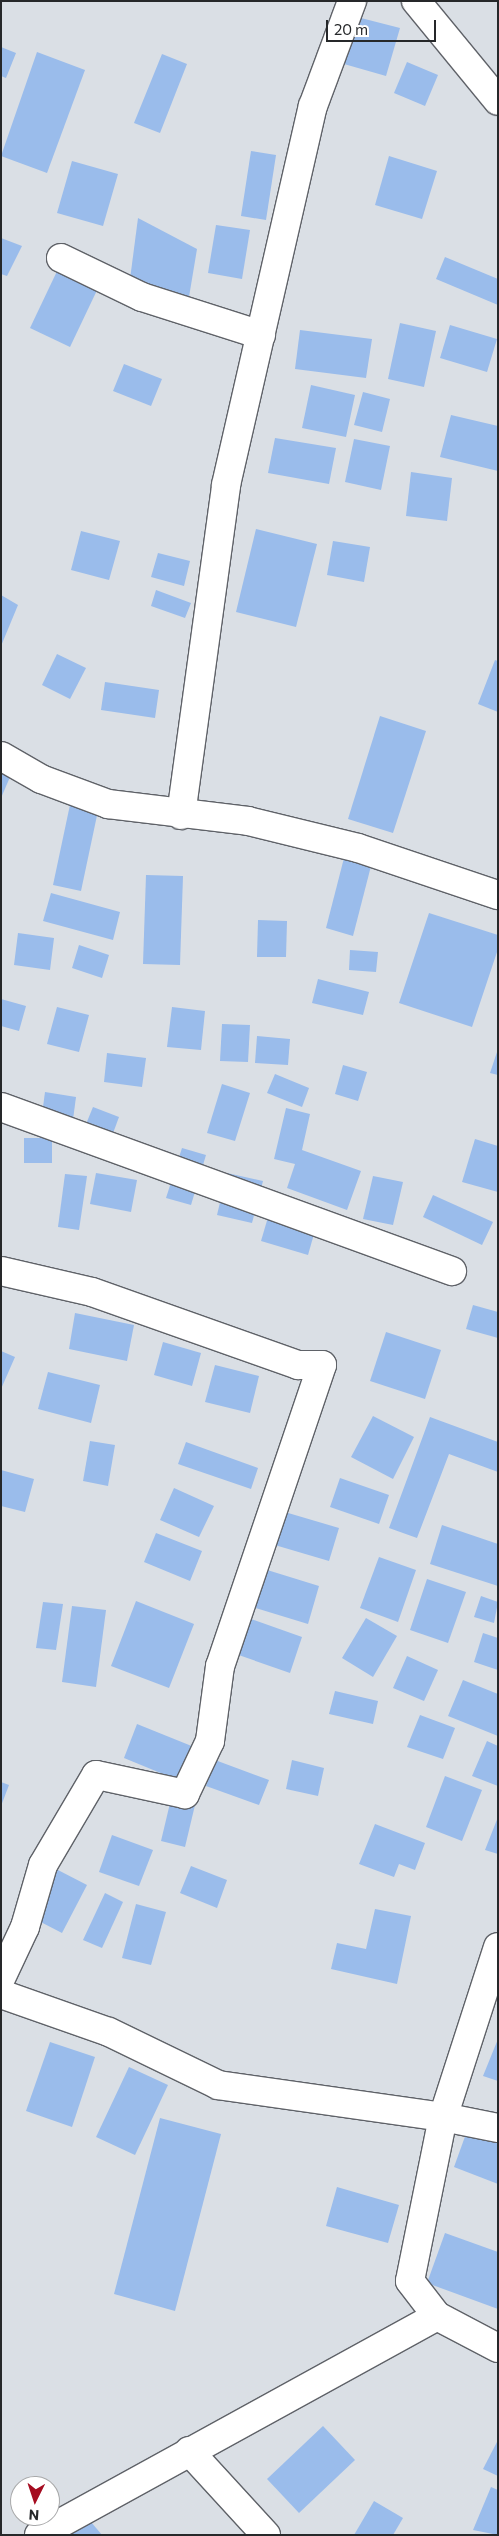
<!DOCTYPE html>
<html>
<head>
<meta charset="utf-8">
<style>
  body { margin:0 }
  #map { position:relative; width:499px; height:2536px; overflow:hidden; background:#dadfe5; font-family:Commissioner,sans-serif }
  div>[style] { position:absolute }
  .building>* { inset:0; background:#9abceb }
  .roads { filter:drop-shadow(1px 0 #5f6268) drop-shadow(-1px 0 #5f6268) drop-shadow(0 1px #5f6268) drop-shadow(0 -1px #5f6268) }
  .minor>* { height:28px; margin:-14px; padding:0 14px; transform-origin:14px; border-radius:14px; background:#fff }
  span { translate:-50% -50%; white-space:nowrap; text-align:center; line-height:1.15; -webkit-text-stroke:5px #fff; paint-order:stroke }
  .frame { position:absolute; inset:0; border:2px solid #26282a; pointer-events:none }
  .north { position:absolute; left:10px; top:2476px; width:50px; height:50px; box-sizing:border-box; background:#fff; border:1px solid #a8a9aa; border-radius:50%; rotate:184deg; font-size:14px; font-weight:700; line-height:20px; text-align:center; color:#26282a }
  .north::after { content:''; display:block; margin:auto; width:18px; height:22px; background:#a50c20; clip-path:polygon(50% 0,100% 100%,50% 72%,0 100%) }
  .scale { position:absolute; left:326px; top:20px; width:110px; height:22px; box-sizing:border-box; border:2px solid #26282a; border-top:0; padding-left:6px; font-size:15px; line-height:18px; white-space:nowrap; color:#26282a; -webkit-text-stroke:4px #fff; paint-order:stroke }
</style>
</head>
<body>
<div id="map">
  <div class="building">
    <i style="clip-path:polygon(357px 17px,400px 28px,386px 76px,344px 64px)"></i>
    <i style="clip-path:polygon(1px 47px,16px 53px,6px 78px,1px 76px)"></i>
    <i style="clip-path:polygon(37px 52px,85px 70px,47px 173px,1px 156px)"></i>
    <i style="clip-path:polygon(162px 54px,187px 64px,160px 133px,134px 123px)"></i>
    <i style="clip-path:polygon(407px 62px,438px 75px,425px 106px,394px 93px)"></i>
    <i style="clip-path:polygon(251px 151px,276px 155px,266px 220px,241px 216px)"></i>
    <i style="clip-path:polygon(389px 156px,437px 171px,422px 219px,375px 205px)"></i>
    <i style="clip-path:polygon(72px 161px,118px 174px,103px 226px,57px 213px)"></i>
    <i style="clip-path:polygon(138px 218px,197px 249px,189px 297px,129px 287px)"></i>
    <i style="clip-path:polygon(216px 225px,250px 230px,242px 279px,208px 273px)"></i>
    <i style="clip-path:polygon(1px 238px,22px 246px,7px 276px,1px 274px)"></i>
    <i style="clip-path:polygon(445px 257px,498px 279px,498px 305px,436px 279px)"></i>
    <i style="clip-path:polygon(59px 267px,99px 286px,70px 347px,30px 328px)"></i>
    <i style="clip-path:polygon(400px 323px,436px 331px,424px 387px,388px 379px)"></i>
    <i style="clip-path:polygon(450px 325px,497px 339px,487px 372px,440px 358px)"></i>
    <i style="clip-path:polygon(300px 330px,372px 339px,366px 378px,295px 369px)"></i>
    <i style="clip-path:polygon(124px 364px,162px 379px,151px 406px,113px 391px)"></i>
    <i style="clip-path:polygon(311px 385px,355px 395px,346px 437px,302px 428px)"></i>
    <i style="clip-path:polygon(363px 392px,390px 399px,382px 432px,354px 425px)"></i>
    <i style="clip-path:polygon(451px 415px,498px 426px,498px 471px,440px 457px)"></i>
    <i style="clip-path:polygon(275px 438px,336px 448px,329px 484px,268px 473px)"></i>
    <i style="clip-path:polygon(354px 439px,390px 446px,381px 490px,345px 482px)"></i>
    <i style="clip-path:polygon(411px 472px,452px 478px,447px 521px,406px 516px)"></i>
    <i style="clip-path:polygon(256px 529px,317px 544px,296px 627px,236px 612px)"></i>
    <i style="clip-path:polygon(81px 531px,120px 541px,109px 580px,71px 570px)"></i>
    <i style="clip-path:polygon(333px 541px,370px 547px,364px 582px,327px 575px)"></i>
    <i style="clip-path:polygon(158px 553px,190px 561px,184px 586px,151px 577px)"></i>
    <i style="clip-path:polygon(156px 590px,191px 603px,185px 618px,151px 606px)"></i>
    <i style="clip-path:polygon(1px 595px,18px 605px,1px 646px)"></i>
    <i style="clip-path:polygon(57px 654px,86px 668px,70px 699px,42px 685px)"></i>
    <i style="clip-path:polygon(495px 660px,498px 661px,498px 712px,478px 704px)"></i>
    <i style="clip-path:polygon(105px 682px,159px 690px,155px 718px,101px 710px)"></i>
    <i style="clip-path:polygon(380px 716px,426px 731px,393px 833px,348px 819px)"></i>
    <i style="clip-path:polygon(1px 765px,13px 770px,1px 798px)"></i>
    <i style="clip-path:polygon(71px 800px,99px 806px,81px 891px,53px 885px)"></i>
    <i style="clip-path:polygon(344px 858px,371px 866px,353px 936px,326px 928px)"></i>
    <i style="clip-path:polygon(146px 875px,183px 876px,180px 965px,143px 964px)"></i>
    <i style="clip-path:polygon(51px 893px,120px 912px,113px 940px,43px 921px)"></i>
    <i style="clip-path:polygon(429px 913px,498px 935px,498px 949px,472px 1027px,399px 1003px)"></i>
    <i style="clip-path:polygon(258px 920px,287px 921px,286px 957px,257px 957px)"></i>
    <i style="clip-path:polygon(18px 933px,54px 938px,50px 970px,14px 965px)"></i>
    <i style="clip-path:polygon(79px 945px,109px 955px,102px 978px,72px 968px)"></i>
    <i style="clip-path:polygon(350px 950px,378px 952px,376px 972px,349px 970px)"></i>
    <i style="clip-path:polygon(318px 979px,369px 992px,363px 1015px,312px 1003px)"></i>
    <i style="clip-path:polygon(1px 999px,26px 1006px,19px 1031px,1px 1026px)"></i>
    <i style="clip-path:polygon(57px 1007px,89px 1015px,79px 1052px,47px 1044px)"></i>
    <i style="clip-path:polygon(172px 1007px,205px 1011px,201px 1050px,167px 1047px)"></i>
    <i style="clip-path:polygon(222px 1024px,250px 1025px,248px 1062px,220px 1061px)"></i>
    <i style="clip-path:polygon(257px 1036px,290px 1039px,288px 1065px,255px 1063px)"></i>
    <i style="clip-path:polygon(498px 1049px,498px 1075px,490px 1073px)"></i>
    <i style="clip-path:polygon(107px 1053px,146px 1058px,142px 1087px,104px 1082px)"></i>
    <i style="clip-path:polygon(343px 1065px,367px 1072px,358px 1101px,335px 1094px)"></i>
    <i style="clip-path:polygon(275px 1074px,309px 1088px,302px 1107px,267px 1093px)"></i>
    <i style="clip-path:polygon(222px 1084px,250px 1093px,235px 1141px,207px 1133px)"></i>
    <i style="clip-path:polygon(45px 1092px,76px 1097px,72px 1127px,41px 1122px)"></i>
    <i style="clip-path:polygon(93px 1107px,119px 1117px,109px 1144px,82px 1134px)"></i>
    <i style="clip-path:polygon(286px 1108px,310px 1114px,302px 1150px,361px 1171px,347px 1210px,287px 1188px,295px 1164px,274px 1159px)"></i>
    <i style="clip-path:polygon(24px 1138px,52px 1138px,52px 1163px,24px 1163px)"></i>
    <i style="clip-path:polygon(475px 1139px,498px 1146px,498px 1192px,462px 1182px)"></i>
    <i style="clip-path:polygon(182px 1148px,206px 1155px,191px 1205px,166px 1198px)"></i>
    <i style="clip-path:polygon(96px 1173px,137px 1180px,131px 1212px,90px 1204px)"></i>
    <i style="clip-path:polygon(227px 1173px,263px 1181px,252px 1223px,217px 1215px)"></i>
    <i style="clip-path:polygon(65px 1174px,87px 1176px,79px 1230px,58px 1227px)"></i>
    <i style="clip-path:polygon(373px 1176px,403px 1182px,393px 1225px,363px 1219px)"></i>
    <i style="clip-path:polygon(433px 1195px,493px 1222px,482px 1245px,423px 1217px)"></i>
    <i style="clip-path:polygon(271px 1207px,318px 1220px,308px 1255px,261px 1241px)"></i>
    <i style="clip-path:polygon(473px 1305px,498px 1312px,498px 1338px,466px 1329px)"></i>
    <i style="clip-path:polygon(75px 1313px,134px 1325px,127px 1361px,69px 1349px)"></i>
    <i style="clip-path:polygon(386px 1332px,441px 1350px,425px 1399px,370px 1381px)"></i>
    <i style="clip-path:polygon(163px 1342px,201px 1353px,192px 1386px,154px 1375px)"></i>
    <i style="clip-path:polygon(1px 1351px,15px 1357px,1px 1389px)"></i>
    <i style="clip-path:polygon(215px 1365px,259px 1376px,250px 1413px,205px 1402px)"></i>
    <i style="clip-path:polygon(48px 1372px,100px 1385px,91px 1423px,38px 1409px)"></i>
    <i style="clip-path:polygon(373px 1416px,414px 1437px,393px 1479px,351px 1457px)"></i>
    <i style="clip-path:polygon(430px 1417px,498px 1442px,498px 1472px,449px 1454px,417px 1538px,389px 1528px)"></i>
    <i style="clip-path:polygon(90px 1441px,115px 1445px,108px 1486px,83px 1481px)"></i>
    <i style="clip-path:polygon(186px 1442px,258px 1468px,251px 1489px,178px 1464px)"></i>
    <i style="clip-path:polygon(1px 1470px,34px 1479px,25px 1512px,1px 1506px)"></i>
    <i style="clip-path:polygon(340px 1478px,389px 1495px,379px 1524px,330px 1507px)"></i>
    <i style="clip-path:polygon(174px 1488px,214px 1506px,199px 1537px,160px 1520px)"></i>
    <i style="clip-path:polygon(278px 1510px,339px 1528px,329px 1561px,268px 1543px)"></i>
    <i style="clip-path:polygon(442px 1525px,498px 1544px,498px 1586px,430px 1564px)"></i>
    <i style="clip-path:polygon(156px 1533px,202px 1551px,190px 1581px,144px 1562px)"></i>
    <i style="clip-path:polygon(379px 1557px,416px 1570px,398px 1622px,360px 1608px)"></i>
    <i style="clip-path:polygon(264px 1569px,319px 1586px,308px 1624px,252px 1607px)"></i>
    <i style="clip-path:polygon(427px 1579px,466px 1592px,448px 1643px,410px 1630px)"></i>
    <i style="clip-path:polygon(481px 1596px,498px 1602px,494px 1623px,474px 1617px)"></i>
    <i style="clip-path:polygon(136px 1601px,194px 1624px,169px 1688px,111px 1666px)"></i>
    <i style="clip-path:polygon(43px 1602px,63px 1604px,56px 1650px,36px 1648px)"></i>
    <i style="clip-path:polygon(72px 1606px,106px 1610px,96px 1687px,62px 1682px)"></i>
    <i style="clip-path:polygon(243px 1616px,302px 1637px,290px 1673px,230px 1652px)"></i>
    <i style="clip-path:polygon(366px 1618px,397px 1636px,373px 1677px,342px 1658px)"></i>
    <i style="clip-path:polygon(483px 1633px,498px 1638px,498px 1670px,474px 1662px)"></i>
    <i style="clip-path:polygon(407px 1656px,438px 1670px,424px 1701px,393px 1688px)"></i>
    <i style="clip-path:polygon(463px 1680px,498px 1694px,498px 1736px,448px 1716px)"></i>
    <i style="clip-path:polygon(335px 1691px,378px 1701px,373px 1724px,329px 1714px)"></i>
    <i style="clip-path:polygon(420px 1715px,455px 1728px,443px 1759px,407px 1747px)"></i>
    <i style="clip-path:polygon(137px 1724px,199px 1749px,185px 1783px,124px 1758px)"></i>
    <i style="clip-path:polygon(487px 1741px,498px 1746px,498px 1786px,472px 1776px)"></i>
    <i style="clip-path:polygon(215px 1760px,269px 1780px,259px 1805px,206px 1786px)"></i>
    <i style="clip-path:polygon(292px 1760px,324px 1768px,318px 1796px,286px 1789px)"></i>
    <i style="clip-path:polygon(445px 1776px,482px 1790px,462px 1841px,426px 1827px)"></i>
    <i style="clip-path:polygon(1px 1782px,9px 1785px,1px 1806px)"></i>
    <i style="clip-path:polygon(171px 1799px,195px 1805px,185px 1847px,161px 1841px)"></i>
    <i style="clip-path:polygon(498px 1817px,498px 1854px,485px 1850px)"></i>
    <i style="clip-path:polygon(375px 1824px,425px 1843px,415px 1870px,399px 1864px,394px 1877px,359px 1864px)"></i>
    <i style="clip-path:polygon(112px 1835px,153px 1850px,139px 1886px,99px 1872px)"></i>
    <i style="clip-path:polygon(191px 1866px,227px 1880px,217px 1908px,180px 1893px)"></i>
    <i style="clip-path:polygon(56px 1869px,87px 1885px,62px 1933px,31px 1917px)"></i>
    <i style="clip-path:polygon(105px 1893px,123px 1902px,102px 1948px,83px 1940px)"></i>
    <i style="clip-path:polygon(136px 1904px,166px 1912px,151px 1965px,122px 1958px)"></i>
    <i style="clip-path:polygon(375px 1909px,411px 1916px,397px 1984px,331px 1969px,337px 1943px,366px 1949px)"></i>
    <i style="clip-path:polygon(498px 2039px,498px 2081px,483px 2076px)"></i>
    <i style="clip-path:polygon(50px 2042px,95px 2057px,72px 2127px,26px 2111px)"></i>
    <i style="clip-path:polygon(129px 2067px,168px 2085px,135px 2155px,96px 2137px)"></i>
    <i style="clip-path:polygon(160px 2118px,221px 2134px,175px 2311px,114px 2294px)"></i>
    <i style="clip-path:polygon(467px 2131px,498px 2142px,498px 2184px,454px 2167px)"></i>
    <i style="clip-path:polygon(337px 2187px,399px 2205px,388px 2243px,326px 2226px)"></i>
    <i style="clip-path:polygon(445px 2233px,498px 2252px,498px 2309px,427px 2283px)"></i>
    <i style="clip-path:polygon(323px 2426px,355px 2460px,299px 2513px,267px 2479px)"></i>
    <i style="clip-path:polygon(498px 2440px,498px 2476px,483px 2469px)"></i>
    <i style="clip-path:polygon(491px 2487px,498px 2490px,498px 2535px,473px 2530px)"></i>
    <i style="clip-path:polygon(374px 2501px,403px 2518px,393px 2535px,354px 2535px)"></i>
    <i style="clip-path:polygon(86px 2516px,102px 2535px,63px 2535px)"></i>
  </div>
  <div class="roads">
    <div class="minor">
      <i style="left:416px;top:1px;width:129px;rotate:50.6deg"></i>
      <i style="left:61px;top:258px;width:90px;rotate:25.7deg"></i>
      <i style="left:142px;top:297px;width:125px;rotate:17.7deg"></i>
      <i style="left:1px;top:756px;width:46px;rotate:29.9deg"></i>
      <i style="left:41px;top:779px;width:72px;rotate:20.5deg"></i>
      <i style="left:108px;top:804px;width:141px;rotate:6.9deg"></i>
      <i style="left:248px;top:821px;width:113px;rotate:13.8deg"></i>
      <i style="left:358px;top:848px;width:148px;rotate:18.6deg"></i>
      <i style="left:181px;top:815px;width:333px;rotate:-82.2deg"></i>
      <i style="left:226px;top:485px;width:389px;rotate:-77.1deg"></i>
      <i style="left:313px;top:106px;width:112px;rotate:-69.6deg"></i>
      <i style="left:1px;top:1107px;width:480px;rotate:20deg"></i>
      <i style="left:1px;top:1271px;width:93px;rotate:13deg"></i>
      <i style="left:92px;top:1292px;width:219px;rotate:19.5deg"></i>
      <i style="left:298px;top:1365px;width:24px"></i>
      <i style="left:322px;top:1365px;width:318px;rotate:108.7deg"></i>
      <i style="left:220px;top:1666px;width:76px;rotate:97.6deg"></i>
      <i style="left:210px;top:1741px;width:59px;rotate:115.3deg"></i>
      <i style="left:185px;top:1794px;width:91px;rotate:-167.9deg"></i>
      <i style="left:96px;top:1775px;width:104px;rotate:120.5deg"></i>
      <i style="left:43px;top:1865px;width:65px;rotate:106.2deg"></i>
      <i style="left:25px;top:1927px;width:56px;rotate:115.2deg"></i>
      <i style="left:498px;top:1947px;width:179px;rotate:107.9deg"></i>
      <i style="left:443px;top:2117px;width:56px;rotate:11.3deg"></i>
      <i style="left:1px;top:1994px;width:114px;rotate:19.4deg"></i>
      <i style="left:109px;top:2032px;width:121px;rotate:25.9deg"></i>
      <i style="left:218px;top:2085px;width:227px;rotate:8.1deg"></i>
      <i style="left:443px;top:2117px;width:167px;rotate:101.4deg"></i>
      <i style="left:410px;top:2281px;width:44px;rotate:52.4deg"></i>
      <i style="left:189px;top:2451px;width:114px;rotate:47.5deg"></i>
      <i style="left:39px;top:2535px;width:454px;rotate:-28.8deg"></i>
      <i style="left:437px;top:2316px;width:69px;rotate:27.7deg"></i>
    </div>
  </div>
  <div class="frame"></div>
  <div class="north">N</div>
  <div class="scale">20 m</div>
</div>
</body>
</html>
